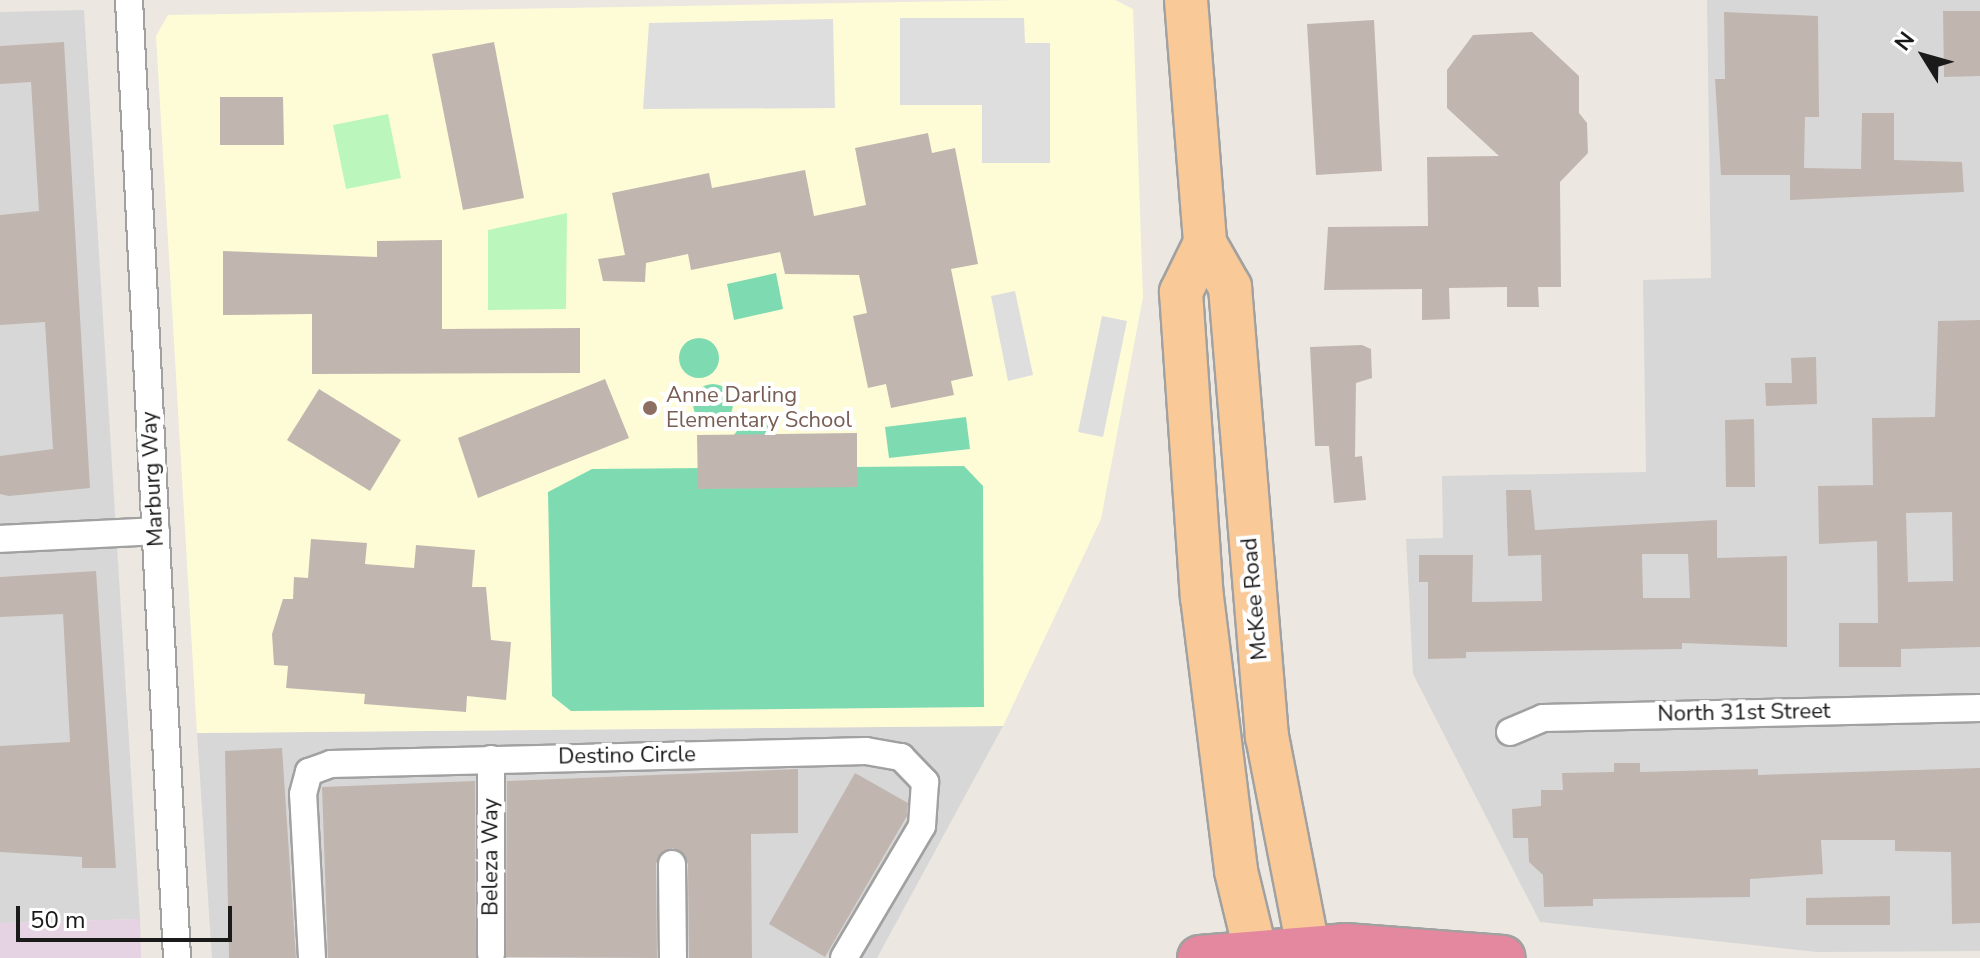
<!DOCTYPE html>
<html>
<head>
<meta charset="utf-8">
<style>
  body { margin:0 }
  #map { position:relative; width:1980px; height:958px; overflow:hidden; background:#ece7e0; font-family:"Nunito Sans",sans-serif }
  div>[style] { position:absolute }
  .residential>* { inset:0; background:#d8d7d7 }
  .industrial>* { inset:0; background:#e5d2e3 }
  .education>* { inset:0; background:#fefcd7 }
  .park>* { inset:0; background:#bbf7bd }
  .pitch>* { inset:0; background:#7edbb1 }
  .round { border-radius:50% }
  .parking>* { inset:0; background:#dedede }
  .building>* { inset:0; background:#c0b6af }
  .roads { filter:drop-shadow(2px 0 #a1a1a1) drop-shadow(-2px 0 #a1a1a1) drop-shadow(0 2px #a1a1a1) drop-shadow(0 -2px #a1a1a1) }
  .street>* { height:26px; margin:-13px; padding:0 13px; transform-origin:13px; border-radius:13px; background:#fff }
  .primary>* { height:42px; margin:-21px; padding:0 21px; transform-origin:21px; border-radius:21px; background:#f9c998 }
  .highway>* { height:44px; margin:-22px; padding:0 22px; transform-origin:22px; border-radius:22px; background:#e3889e }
  .dots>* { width:22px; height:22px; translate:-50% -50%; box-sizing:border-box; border:4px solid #fff; border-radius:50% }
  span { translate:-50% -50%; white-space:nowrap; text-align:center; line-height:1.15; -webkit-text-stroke:8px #fff; paint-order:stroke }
  .education-label { font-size:22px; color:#785e54 }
  .left { translate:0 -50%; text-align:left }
  .street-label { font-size:22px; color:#1a1a1a }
  .north { position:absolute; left:1884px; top:16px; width:80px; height:80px; -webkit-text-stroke:6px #fff; paint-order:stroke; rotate:307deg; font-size:22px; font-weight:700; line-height:32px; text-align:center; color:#1a1a1a }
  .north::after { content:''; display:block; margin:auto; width:28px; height:36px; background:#1a1a1a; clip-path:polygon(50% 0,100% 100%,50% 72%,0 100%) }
  .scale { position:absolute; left:16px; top:906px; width:216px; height:36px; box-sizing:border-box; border:4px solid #1a1a1a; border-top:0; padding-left:10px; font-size:24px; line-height:28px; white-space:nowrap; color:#1a1a1a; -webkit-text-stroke:6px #fff; paint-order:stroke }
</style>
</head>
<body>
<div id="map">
  <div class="residential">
    <i style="clip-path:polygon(1707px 0,1980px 0,1980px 951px,1817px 952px,1540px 922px,1413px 674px,1406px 539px,1443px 538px,1442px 476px,1646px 472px,1643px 280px,1711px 278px)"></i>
    <i style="clip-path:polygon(84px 10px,140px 919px,0 923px,0 12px)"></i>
    <i style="clip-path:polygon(1003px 726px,877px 958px,212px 958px,197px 733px)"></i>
  </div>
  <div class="industrial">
    <i style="clip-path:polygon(140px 919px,141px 958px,0 958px,0 923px)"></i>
  </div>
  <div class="education">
    <i style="clip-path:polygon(1018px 0,1115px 0,1133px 9px,1143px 297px,1101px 519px,1003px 726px,197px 733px,156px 36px,168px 15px)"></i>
  </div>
  <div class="park">
    <i style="clip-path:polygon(388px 114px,401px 178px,346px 189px,333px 125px)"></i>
    <i style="clip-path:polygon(567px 213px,566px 309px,488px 310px,488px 230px)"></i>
  </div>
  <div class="pitch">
    <i style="clip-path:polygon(776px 273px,783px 309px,734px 320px,727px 284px)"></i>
    <i class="round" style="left:679px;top:338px;width:40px;height:40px"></i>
    <i class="round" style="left:693px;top:384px;width:40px;height:40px"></i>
    <i style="clip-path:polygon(749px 414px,769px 419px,775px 438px,734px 435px)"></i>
    <i style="clip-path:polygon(966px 417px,970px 449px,889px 458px,885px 427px)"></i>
    <i style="clip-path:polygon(964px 466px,983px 486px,984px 707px,571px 711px,552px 696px,548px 492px,592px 469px)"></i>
  </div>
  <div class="parking">
    <i style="clip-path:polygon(900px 18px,1024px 18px,1025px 43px,1050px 43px,1050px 163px,982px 163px,982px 105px,900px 105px)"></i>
    <i style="clip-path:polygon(833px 19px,835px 108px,643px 109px,649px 23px)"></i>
    <i style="clip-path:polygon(1015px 291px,1033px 375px,1008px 381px,991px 296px)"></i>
    <i style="clip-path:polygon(1102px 316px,1127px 321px,1103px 437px,1078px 432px)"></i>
  </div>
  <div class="building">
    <i style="clip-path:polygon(1943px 11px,1980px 11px,1980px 76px,1944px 77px)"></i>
    <i style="clip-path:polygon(1724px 12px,1818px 16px,1819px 117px,1805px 117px,1804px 168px,1861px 169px,1862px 113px,1894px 113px,1894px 160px,1962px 162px,1964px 192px,1790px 200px,1790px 175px,1721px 175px,1715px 79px,1725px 79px)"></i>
    <i style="clip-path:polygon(1374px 20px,1382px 171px,1316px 175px,1307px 24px)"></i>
    <i style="clip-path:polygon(1532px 32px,1579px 76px,1579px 113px,1587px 123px,1588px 153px,1560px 182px,1561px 287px,1538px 287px,1539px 307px,1507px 307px,1507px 287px,1449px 288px,1450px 319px,1422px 320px,1422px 289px,1324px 290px,1328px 227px,1428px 226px,1427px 157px,1499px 156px,1447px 108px,1447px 70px,1473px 35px)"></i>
    <i style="clip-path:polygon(64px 42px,90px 488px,9px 496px,0 494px,0 456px,53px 449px,45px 322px,0 325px,0 215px,39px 211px,31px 82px,0 84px,0 46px)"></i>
    <i style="clip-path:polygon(494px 42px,524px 198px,463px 210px,432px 54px)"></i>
    <i style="clip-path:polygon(220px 97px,283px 97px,284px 145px,220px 145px)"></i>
    <i style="clip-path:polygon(928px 133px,932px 153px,955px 148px,978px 264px,951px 269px,973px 376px,951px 381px,954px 395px,891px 408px,886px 384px,868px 388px,853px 316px,867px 313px,859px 275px,785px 274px,780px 252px,691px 270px,688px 254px,646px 263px,645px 282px,603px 281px,598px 259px,625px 255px,612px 193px,709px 173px,712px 188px,805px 170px,814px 216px,866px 205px,855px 148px)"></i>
    <i style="clip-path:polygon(442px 240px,442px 329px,580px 328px,580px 373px,312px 374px,312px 314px,223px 315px,223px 251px,377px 257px,377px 241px)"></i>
    <i style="clip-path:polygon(evenodd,1980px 320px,1980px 647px,1901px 649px,1901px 667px,1839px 667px,1839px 623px,1878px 623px,1877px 541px,1819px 544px,1818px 486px,1873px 485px,1872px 418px,1935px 417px,1938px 321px,1980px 320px,1952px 512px,1953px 581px,1908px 582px,1906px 513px,1952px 512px)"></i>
    <i style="clip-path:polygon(1362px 345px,1371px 349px,1372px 378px,1356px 383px,1355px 457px,1362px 456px,1366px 500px,1334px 503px,1329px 446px,1315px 446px,1310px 347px)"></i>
    <i style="clip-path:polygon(1816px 357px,1817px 404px,1766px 406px,1765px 383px,1792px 383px,1791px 358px)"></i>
    <i style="clip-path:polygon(605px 379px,629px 438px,478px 498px,458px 438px)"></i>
    <i style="clip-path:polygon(319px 389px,401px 440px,370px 491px,287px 440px)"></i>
    <i style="clip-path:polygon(1754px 419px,1755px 487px,1726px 487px,1725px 420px)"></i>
    <i style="clip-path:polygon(857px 433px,857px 487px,698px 489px,697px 435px)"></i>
    <i style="clip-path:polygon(evenodd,1506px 490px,1531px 490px,1535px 530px,1717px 520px,1717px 558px,1787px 556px,1787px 647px,1682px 643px,1682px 649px,1466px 652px,1466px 658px,1428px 659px,1428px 582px,1419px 582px,1419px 555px,1473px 555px,1472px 602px,1542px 601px,1541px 555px,1508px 556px,1506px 490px,1642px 554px,1688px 554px,1690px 598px,1643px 598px,1642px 554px)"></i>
    <i style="clip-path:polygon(311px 539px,367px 543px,365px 564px,414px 568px,416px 545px,475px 550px,472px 587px,486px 587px,491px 640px,511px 642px,506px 700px,467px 696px,466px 712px,364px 704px,365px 694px,286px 688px,288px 666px,274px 665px,272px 634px,283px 599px,293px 599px,294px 577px,308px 578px)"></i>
    <i style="clip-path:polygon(96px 571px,116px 868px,82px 868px,82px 857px,0 852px,0 746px,70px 742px,63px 614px,0 617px,0 577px)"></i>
    <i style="clip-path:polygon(282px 748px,296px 958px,229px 958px,225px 751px)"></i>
    <i style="clip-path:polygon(1614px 763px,1640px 763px,1640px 772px,1758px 769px,1758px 775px,1980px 768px,1980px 923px,1952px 924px,1951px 852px,1895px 851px,1895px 840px,1821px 840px,1823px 874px,1750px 879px,1750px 897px,1593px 899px,1593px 906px,1544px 907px,1543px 875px,1529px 862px,1528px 838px,1513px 838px,1512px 809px,1541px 806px,1541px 790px,1563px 790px,1562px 773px,1614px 772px)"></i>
    <i style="clip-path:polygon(798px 769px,798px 833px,751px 834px,752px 958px,689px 958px,688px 864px,673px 848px,656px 863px,657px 958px,506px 957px,507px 781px)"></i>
    <i style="clip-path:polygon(855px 773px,908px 803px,907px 816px,825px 957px,769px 924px)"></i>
    <i style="clip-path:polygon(475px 781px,476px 958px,328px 958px,322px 787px)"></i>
    <i style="clip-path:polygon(1890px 896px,1890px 925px,1806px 925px,1806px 898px)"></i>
  </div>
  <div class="roads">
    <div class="street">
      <i style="left:129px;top:0;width:959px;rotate:87.13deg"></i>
      <i style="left:0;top:539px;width:156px;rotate:-2.9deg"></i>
      <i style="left:1510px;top:732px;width:36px;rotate:-23deg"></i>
      <i style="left:1543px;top:718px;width:437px;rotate:-1.3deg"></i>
      <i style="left:491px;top:759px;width:195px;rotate:90deg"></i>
      <i style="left:672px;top:864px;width:94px;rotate:89.4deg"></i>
      <i style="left:312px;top:958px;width:164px;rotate:-93.1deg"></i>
      <i style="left:303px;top:794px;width:23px;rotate:-75deg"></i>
      <i style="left:309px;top:772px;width:23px;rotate:-20deg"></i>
      <i style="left:331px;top:764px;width:535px;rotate:-1.39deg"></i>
      <i style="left:866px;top:751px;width:36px;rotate:10deg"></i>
      <i style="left:901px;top:757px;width:35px;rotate:46deg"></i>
      <i style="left:925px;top:782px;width:44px;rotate:93.9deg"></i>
      <i style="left:922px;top:826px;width:153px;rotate:120.6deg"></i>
    </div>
    <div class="primary">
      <i style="left:1186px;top:0;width:244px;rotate:85.5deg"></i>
      <i style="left:1205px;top:243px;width:51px;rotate:60.4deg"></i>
      <i style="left:1230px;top:287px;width:451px;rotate:85.3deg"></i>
      <i style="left:1267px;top:736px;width:226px;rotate:79deg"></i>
      <i style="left:1205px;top:243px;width:55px;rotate:116.1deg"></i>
      <i style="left:1181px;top:292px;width:306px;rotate:86.1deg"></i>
      <i style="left:1202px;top:597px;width:276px;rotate:82.9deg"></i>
      <i style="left:1236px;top:871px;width:89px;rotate:76.4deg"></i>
    </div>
    <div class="highway">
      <i style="left:1200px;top:958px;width:145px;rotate:-4.7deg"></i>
      <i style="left:1345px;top:946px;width:158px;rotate:4.3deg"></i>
    </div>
  </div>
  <div class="dots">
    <i style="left:650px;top:408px;background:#8d6e63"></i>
  </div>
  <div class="education-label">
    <span class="left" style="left:666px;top:408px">Anne Darling<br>Elementary School</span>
  </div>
  <div class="street-label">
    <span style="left:153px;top:479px;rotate:-93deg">Marburg Way</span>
    <span style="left:1255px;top:599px;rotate:-95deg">McKee Road</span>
    <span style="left:1744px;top:713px;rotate:-1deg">North 31st Street</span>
    <span style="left:627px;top:756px;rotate:-1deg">Destino Circle</span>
    <span style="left:491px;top:857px;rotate:-90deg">Beleza Way</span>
  </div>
  <div class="north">N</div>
  <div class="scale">50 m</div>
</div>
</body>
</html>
